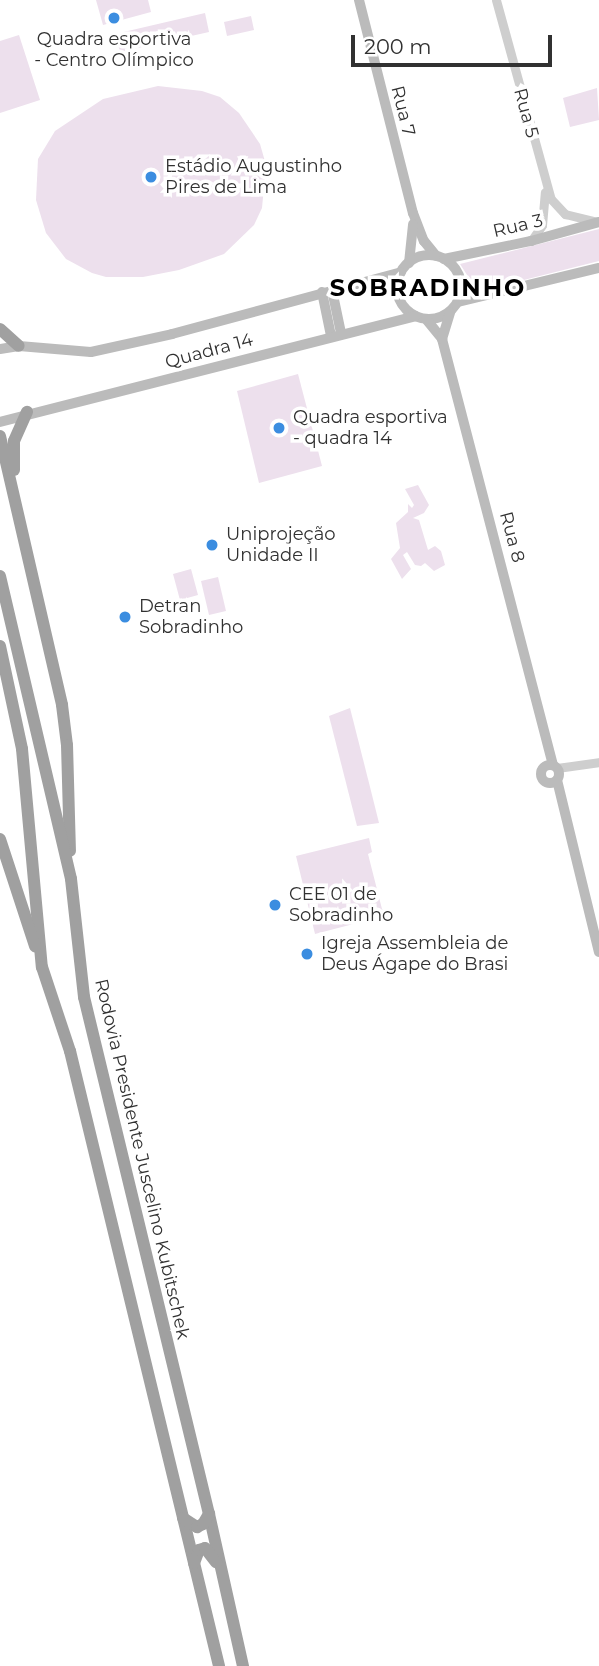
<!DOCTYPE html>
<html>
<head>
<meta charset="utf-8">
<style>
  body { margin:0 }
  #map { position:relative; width:599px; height:1666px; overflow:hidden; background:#fff; font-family:Montserrat,sans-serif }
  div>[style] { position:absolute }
  .green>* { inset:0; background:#ede0ed }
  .tertiary>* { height:9px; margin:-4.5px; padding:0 4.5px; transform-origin:4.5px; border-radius:4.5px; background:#cecece }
  .secondary>* { height:10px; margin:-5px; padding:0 5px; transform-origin:5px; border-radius:5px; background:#bbb }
  .secondary>.ring { margin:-5px; padding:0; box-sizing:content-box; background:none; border:10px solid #bbb; border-radius:50% }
  .trunk>* { height:12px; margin:-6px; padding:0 6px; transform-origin:6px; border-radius:6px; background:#a0a0a0 }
  .dots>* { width:19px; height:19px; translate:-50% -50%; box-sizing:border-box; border:4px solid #fff; border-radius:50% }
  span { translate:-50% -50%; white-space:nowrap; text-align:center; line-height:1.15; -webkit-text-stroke:7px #fff; paint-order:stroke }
  .poi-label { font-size:18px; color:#313131 }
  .left { translate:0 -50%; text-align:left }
  .street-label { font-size:18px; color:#313131 }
  .district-label { font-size:24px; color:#000; font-weight:700; letter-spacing:2px }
  .scale { position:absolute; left:351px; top:35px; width:201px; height:32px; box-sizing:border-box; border:4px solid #313131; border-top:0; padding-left:9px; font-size:21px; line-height:24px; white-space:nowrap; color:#313131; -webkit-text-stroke:5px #fff; paint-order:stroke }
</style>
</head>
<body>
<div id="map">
  <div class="green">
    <i style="clip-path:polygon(96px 0,148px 0,151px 12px,103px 25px)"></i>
    <i style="clip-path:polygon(205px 13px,209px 32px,120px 52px,115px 34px)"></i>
    <i style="clip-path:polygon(251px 16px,254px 30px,227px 36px,224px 22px)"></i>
    <i style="clip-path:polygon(19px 35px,40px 100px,0 113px,0 41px)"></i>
    <i style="clip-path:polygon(158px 86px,202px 91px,220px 97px,239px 113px,260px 144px,266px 165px,262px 208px,254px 225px,224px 254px,179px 270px,143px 277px,106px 277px,92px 273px,66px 259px,46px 233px,36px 200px,38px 159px,55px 131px,103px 99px)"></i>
    <i style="clip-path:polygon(597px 88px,599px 120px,570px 127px,563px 98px)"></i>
    <i style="clip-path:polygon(599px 229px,599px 261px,468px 294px,469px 278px,460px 264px)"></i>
    <i style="clip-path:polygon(298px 374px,322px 466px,259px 483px,237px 391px)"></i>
    <i style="clip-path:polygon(418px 485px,429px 505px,424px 513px,413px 518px,419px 520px,428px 550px,435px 546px,441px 551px,445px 565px,434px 571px,425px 563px,421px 566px,415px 565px,407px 552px,403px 555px,411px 569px,402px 579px,391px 559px,400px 548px,396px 523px,408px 512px,408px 504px,412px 508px,414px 505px,405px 489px)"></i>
    <i style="clip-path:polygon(191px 569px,198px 595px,180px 600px,173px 574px)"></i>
    <i style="clip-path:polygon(218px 577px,226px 611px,209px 615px,201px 581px)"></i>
    <i style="clip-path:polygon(350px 708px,370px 787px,379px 823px,357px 826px,329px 716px)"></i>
    <i style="clip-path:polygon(369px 838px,372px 852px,368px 854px,382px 909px,387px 910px,388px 915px,315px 934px,296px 856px)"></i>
  </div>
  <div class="tertiary">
    <i style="left:496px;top:0;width:206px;rotate:74.6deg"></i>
    <i style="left:551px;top:199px;width:21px;rotate:47deg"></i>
    <i style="left:565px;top:214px;width:33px;rotate:14deg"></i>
    <i style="left:531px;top:241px;width:19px;rotate:-55deg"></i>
    <i style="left:542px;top:225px;width:33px;rotate:-85deg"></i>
    <i style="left:557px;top:768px;width:42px;rotate:-8.1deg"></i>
  </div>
  <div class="secondary">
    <i style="left:359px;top:0;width:220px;rotate:75.8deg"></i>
    <i style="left:413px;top:213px;width:30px;rotate:69deg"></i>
    <i style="left:424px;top:241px;width:19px;rotate:51deg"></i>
    <i class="ring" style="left:397px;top:255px;width:54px;height:54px"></i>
    <i style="left:444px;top:259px;width:89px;rotate:-11.7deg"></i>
    <i style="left:531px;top:241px;width:71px;rotate:-15.6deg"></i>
    <i style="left:409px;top:263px;width:39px;rotate:-84deg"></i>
    <i style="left:332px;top:290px;width:44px;rotate:78.2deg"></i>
    <i style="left:322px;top:292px;width:45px;rotate:78.4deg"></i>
    <i style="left:458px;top:302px;width:145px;rotate:-13.6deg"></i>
    <i style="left:426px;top:319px;width:26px;rotate:51deg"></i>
    <i style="left:442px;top:339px;width:440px;rotate:75.4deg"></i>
    <i style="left:442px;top:339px;width:28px;rotate:-73deg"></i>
    <i style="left:0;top:349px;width:19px;rotate:-9deg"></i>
    <i style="left:19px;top:346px;width:72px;rotate:4.8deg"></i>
    <i style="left:91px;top:352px;width:83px;rotate:-12.5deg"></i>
    <i style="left:172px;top:334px;width:237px;rotate:-15.1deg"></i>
    <i style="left:0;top:422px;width:429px;rotate:-14.3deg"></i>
    <i class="ring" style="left:541px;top:765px;width:8px;height:8px"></i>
    <i style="left:557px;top:780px;width:177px;rotate:76.3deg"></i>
  </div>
  <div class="trunk">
    <i style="left:0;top:329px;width:25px;rotate:42deg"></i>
    <i style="left:0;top:436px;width:276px;rotate:77deg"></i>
    <i style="left:62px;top:705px;width:40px;rotate:82.9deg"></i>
    <i style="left:67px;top:745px;width:106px;rotate:88.4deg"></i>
    <i style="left:14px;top:470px;width:29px;rotate:-90deg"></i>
    <i style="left:14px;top:441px;width:32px;rotate:-66deg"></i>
    <i style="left:0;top:576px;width:311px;rotate:76.8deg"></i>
    <i style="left:71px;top:879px;width:119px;rotate:83.7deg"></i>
    <i style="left:84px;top:997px;width:532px;rotate:76.41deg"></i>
    <i style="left:209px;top:1514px;width:156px;rotate:77.4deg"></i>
    <i style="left:0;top:646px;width:105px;rotate:77.9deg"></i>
    <i style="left:22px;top:749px;width:219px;rotate:84.8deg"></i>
    <i style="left:42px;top:967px;width:89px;rotate:71.6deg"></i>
    <i style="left:70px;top:1051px;width:633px;rotate:76.38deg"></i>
    <i style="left:0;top:839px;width:113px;rotate:71.9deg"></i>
    <i style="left:183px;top:1518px;width:17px;rotate:33deg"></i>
    <i style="left:197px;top:1527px;width:7px;rotate:-27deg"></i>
    <i style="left:203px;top:1524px;width:12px;rotate:-59deg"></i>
    <i style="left:194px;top:1563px;width:14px;rotate:-69deg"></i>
    <i style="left:199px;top:1550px;width:6px;rotate:-18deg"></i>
    <i style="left:205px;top:1548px;width:18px;rotate:52deg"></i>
  </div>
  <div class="dots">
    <i style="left:114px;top:18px;background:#3b8de0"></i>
    <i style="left:151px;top:177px;background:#3b8de0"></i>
    <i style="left:279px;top:428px;background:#3b8de0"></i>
    <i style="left:212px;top:545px;background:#3b8de0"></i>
    <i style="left:125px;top:617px;background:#3b8de0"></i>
    <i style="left:275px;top:905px;background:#3b8de0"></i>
    <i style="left:307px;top:954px;background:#3b8de0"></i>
  </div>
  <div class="poi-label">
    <span style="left:114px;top:50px">Quadra esportiva<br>- Centro Olímpico</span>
    <span class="left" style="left:165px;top:177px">Estádio Augustinho<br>Pires de Lima</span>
    <span class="left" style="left:293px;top:428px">Quadra esportiva<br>- quadra 14</span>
    <span class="left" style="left:226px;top:545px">Uniprojeção<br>Unidade II</span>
    <span class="left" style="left:139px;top:617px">Detran<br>Sobradinho</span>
    <span class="left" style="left:289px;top:905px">CEE 01 de<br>Sobradinho</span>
    <span class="left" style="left:321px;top:954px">Igreja Assembleia de<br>Deus Ágape do Brasi</span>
  </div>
  <div class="street-label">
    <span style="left:403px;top:111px;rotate:76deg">Rua 7</span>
    <span style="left:526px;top:113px;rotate:75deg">Rua 5</span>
    <span style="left:518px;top:226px;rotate:-13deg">Rua 3</span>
    <span style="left:209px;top:351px;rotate:-15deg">Quadra 14</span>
    <span style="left:512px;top:537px;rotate:75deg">Rua 8</span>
    <span style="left:142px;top:1159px;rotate:77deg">Rodovia Presidente Juscelino Kubitschek</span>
  </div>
  <div class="district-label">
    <span style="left:428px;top:288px">SOBRADINHO</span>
  </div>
  <div class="scale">200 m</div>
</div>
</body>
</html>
